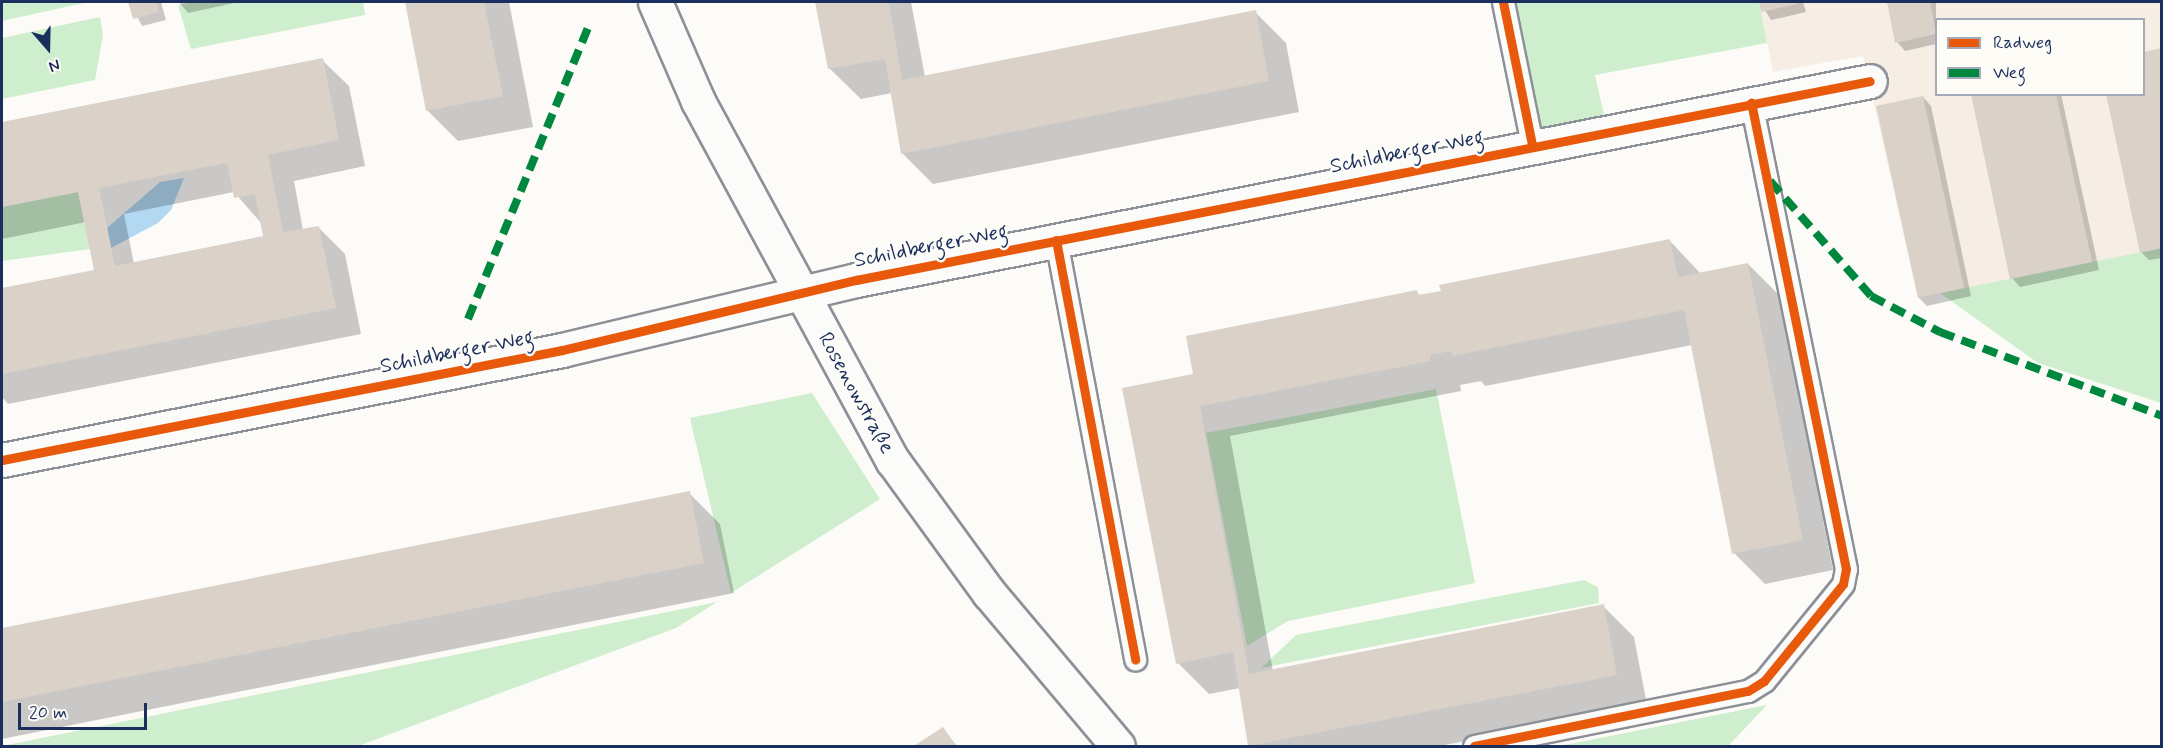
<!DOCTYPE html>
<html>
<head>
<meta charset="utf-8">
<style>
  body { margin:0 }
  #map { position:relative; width:2163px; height:748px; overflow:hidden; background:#fcfbf8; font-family:Mynerve,sans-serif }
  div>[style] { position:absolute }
  .built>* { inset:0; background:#f6eee5 }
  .green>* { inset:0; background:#ceeece }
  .water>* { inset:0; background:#b2d8f2 }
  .shadow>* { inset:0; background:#0003 }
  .building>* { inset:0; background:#dad1c9 }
  .roads { filter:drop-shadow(2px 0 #8c9097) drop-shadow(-2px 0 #8c9097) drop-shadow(0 2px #8c9097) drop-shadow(0 -2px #8c9097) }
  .service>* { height:21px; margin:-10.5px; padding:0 10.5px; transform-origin:10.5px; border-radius:10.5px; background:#fbfbf9 }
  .minor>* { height:33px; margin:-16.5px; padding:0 16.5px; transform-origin:16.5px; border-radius:16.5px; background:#fbfbf9 }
  .quiet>* { height:8px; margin-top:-4px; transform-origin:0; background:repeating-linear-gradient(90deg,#00873e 0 15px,transparent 0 23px) }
  .cycleway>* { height:9px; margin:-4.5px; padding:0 4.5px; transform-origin:4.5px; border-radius:4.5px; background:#e8590c }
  span { translate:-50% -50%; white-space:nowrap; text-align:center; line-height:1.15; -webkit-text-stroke:5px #fdfcf7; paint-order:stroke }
  .street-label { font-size:21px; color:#1b2f5e }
  .frame { position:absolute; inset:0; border:3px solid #1b2f5e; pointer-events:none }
  .legend { position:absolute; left:1935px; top:18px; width:210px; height:78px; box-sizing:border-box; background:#fdfcf7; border:2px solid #a3aaba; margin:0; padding:8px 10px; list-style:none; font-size:18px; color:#1b2f5e }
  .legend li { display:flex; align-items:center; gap:12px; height:30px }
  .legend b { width:30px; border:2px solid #a3aaba }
  .north { position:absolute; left:18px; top:18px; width:60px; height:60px; -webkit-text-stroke:4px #fdfcf7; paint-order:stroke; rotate:160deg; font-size:16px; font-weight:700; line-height:24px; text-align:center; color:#1b2f5e }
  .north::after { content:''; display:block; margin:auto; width:21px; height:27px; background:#1b2f5e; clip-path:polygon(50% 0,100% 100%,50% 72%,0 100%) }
  .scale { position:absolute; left:18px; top:703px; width:129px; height:27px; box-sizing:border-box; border:3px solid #1b2f5e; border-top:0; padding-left:8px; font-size:18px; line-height:21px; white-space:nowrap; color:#1b2f5e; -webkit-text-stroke:4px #fdfcf7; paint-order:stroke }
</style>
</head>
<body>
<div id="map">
  <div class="built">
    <i style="clip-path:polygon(evenodd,1759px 2px,2161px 2px,2161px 248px,1918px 298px,1863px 56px,1773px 72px,1759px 2px,1936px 20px,2144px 20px,2144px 94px,1936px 94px,1936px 20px)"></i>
  </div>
  <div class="green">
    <i style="clip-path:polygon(2px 2px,88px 2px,2px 21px)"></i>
    <i style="clip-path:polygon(194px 2px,363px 2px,365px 15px,191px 49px,178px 5px)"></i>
    <i style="clip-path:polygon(1515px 2px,1759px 2px,1767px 43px,1595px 75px,1604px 115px,1539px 129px)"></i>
    <i style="clip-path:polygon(100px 17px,103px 35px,95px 80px,2px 99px,2px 38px)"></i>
    <i style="clip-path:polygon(78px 192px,90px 249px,2px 261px,2px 207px)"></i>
    <i style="clip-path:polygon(2161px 248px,2161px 403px,2038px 363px,1940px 293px)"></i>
    <i style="clip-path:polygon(1436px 389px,1475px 583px,1288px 621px,1247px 646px,1206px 433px)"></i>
    <i style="clip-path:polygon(812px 393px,880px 499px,731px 593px,690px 418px)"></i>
    <i style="clip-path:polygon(1584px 580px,1598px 587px,1599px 603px,1261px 668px,1296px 635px)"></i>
    <i style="clip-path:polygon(717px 602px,676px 628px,358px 746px,2px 746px)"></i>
    <i style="clip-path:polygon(1767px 705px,1728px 746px,1559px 746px)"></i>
  </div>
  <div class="water">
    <i style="clip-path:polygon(184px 178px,171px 210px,158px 223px,111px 248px,107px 228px,160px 182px)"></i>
  </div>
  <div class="shadow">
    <i style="clip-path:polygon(130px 2px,161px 2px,166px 20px,142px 26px)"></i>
    <i style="clip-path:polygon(179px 2px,239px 2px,188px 13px)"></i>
    <i style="clip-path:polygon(407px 2px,509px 2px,533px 127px,458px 141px,427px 110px)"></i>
    <i style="clip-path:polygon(816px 2px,911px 2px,925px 77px,1255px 12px,1286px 43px,1299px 112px,933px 184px,902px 153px,892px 93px,861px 99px,830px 69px)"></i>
    <i style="clip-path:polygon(1760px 2px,1803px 2px,1806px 12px,1771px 20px)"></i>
    <i style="clip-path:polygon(1888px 2px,1936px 2px,1936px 44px,1905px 51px,1897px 42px)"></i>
    <i style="clip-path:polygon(2162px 50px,2162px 258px,2149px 260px,2141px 252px,2144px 54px)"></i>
    <i style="clip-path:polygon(evenodd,322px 60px,349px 86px,365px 166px,294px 181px,303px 230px,318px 227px,345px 254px,361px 334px,8px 404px,2px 397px,2px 290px,96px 271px,86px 222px,2px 239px,2px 123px,322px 60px,234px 192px,262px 224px,265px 237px,134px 264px,124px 214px,234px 192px)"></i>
    <i style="clip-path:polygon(1972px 94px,2061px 94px,2099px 270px,2020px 287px,2012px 278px)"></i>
    <i style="clip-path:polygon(1923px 97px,1931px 106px,1971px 296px,1927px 306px,1919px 298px)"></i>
    <i style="clip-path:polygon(1670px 241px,1701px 274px,1748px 264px,1779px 295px,1833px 570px,1765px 584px,1734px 553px,1692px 345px,1485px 386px,1481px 381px,1460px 385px,1461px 391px,1230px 436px,1273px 671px,1603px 606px,1634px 637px,1647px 705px,1440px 746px,1250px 746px,1240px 688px,1209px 694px,1178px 663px,1195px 375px,1416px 292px,1421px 296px)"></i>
    <i style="clip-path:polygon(689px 493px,720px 524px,734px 593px,2px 739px,2px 630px)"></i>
    <i style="clip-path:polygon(943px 729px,957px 746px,917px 746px)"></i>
  </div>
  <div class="building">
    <i style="clip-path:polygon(128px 2px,156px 2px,159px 12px,133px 19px)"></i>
    <i style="clip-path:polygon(405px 2px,484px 2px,503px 96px,426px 111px)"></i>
    <i style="clip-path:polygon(815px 2px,889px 2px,902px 80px,1256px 10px,1269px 81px,901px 154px,885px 59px,828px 69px)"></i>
    <i style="clip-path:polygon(1759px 2px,1798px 2px,1798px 4px,1761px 12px)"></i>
    <i style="clip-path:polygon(1887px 2px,1930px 2px,1936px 34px,1895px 43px)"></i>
    <i style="clip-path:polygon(2162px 48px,2162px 248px,2140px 253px,2106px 94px,2144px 94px,2144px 52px)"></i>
    <i style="clip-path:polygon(evenodd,323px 58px,339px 140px,268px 155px,283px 232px,319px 226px,336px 308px,2px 374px,2px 288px,94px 270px,78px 192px,2px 207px,2px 122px,323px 58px,227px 163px,234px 198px,255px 194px,263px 236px,115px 266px,99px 188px,227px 163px)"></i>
    <i style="clip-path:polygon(1971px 94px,2056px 94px,2092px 262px,2010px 279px)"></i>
    <i style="clip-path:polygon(1923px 96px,1964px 288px,1918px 298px,1876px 106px)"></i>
    <i style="clip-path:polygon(1670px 239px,1678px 277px,1748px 263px,1803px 540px,1732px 554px,1684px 310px,1453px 356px,1452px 351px,1430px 355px,1431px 361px,1200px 406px,1249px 674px,1604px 604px,1617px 675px,1248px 746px,1233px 652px,1176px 664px,1122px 388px,1193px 374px,1186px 336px,1417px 290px,1418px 295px,1441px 291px,1439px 285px)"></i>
    <i style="clip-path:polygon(690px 491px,704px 563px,2px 702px,2px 628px)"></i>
    <i style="clip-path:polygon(943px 727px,956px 746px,914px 746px)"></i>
  </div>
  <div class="roads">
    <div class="service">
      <i style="left:1503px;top:2px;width:146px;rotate:78.5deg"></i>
      <i style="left:1056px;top:240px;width:427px;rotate:79.3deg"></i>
      <i style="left:1474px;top:746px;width:279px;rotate:-11.4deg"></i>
      <i style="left:1748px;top:691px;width:19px;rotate:-32deg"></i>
      <i style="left:1764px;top:681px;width:125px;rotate:-50.8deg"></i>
      <i style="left:1843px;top:584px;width:15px;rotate:-79deg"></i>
      <i style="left:1846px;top:569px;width:476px;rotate:-101.5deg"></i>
    </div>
    <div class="minor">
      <i style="left:655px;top:2px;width:108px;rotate:66.5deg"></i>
      <i style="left:698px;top:101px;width:409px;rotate:61.6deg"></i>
      <i style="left:893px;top:461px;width:163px;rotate:54deg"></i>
      <i style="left:989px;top:593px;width:200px;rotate:49.9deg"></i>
      <i style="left:2px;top:460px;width:571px;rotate:-11.11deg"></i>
      <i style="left:562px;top:350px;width:302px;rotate:-13.4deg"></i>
      <i style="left:856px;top:280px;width:1033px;rotate:-11.1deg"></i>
    </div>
  </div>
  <div class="quiet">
    <i style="left:1770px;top:181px;width:153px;rotate:48.7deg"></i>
    <i style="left:1871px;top:296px;width:78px;rotate:27.6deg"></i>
    <i style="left:1940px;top:332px;width:237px;rotate:20.7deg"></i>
    <i style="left:468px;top:319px;width:320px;rotate:-67.6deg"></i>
  </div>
  <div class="cycleway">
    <i style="left:1503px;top:2px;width:146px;rotate:78.5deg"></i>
    <i style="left:1056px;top:240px;width:427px;rotate:79.3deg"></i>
    <i style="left:2px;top:460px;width:571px;rotate:-11.11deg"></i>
    <i style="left:562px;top:350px;width:302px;rotate:-13.4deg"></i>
    <i style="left:856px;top:280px;width:1033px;rotate:-11.1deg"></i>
    <i style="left:1474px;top:746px;width:279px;rotate:-11.4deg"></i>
    <i style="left:1748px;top:691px;width:19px;rotate:-32deg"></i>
    <i style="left:1764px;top:681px;width:125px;rotate:-50.8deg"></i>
    <i style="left:1843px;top:584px;width:15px;rotate:-79deg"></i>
    <i style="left:1846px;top:569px;width:476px;rotate:-101.5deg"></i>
  </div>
  <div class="street-label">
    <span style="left:1407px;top:152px;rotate:-11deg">Schildberger Weg</span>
    <span style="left:931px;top:246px;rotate:-11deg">Schildberger Weg</span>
    <span style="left:457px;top:352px;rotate:-11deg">Schildberger Weg</span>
    <span style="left:856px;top:393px;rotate:61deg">Rosenowstraße</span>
  </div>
  <div class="frame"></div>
  <ul class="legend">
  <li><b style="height:8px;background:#e8590c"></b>Radweg</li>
  <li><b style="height:8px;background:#00873e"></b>Weg</li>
  </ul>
  <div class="north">N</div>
  <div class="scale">20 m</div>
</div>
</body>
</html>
